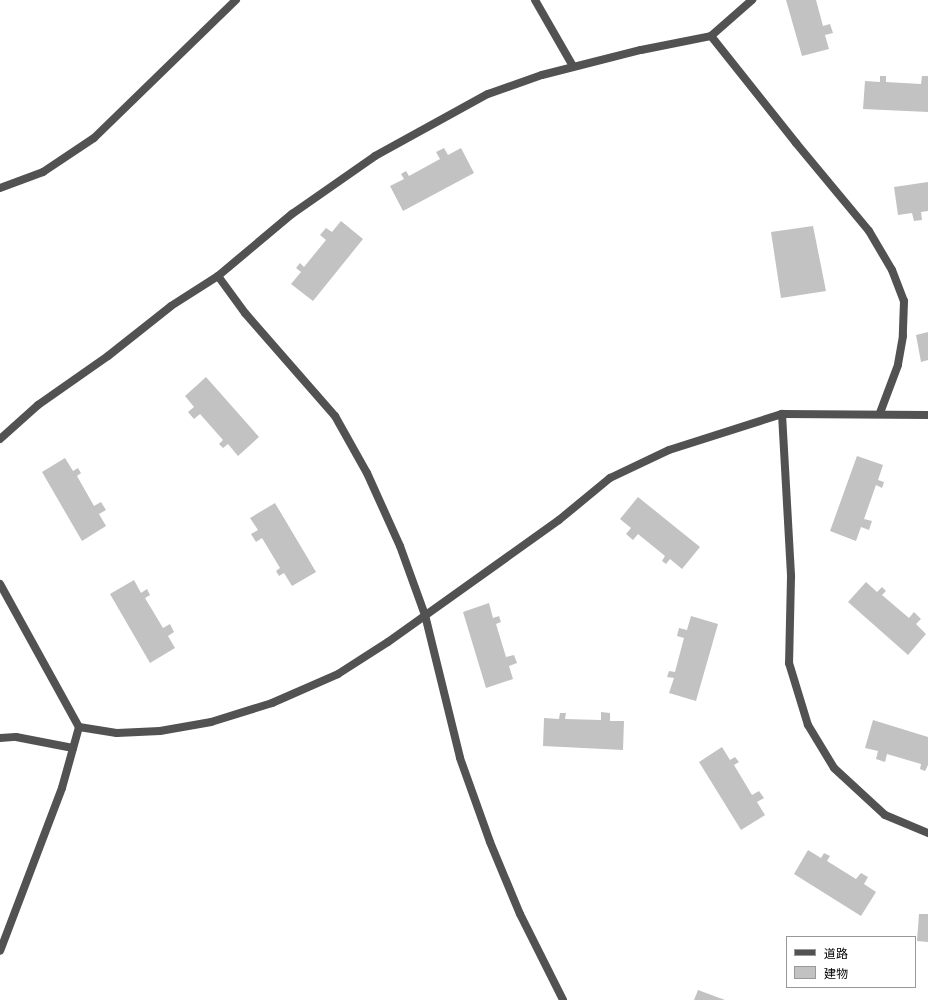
<!DOCTYPE html>
<html>
<head>
<meta charset="utf-8">
<style>
  body { margin:0 }
  #map { position:relative; width:928px; height:1000px; overflow:hidden; background:#fff; font-family:"Fira Sans Condensed","Noto Sans JP",sans-serif }
  div>[style] { position:absolute }
  .building>* { inset:0; background:#c2c2c2 }
  .service>* { height:8px; margin:-4px; padding:0 4px; transform-origin:4px; border-radius:4px; background:#525252 }
  .minor>* { height:8px; margin:-4px; padding:0 4px; transform-origin:4px; border-radius:4px; background:#525252 }
  span { translate:-50% -50%; white-space:nowrap; text-align:center; line-height:1.15; -webkit-text-stroke:3px #fff; paint-order:stroke }
  .legend { position:absolute; left:786px; top:936px; width:130px; height:52px; box-sizing:border-box; background:#fff; border:1px solid #999; margin:0; padding:5px 7px; list-style:none; font-size:12px; color:#000 }
  .legend li { display:flex; align-items:center; gap:8px; height:20px }
  .legend b { width:20px; border:1px solid #999 }
</style>
</head>
<body>
<div id="map">
  <div class="building">
    <i style="clip-path:polygon(786px 0,816px 0,823px 26px,830px 24px,833px 33px,825px 35px,829px 49px,802px 56px)"></i>
    <i style="clip-path:polygon(880px 76px,886px 76px,886px 82px,921px 84px,922px 76px,928px 76px,928px 112px,863px 109px,865px 81px,880px 82px)"></i>
    <i style="clip-path:polygon(444px 148px,448px 155px,461px 148px,474px 173px,403px 211px,390px 186px,404px 179px,401px 174px,406px 171px,409px 176px,440px 159px,436px 152px)"></i>
    <i style="clip-path:polygon(928px 182px,928px 211px,921px 212px,922px 220px,914px 221px,912px 213px,898px 215px,894px 187px)"></i>
    <i style="clip-path:polygon(341px 221px,363px 239px,313px 301px,291px 284px,301px 272px,296px 268px,300px 263px,304px 267px,326px 240px,320px 235px,326px 228px,332px 232px)"></i>
    <i style="clip-path:polygon(813px 226px,826px 291px,781px 298px,771px 232px)"></i>
    <i style="clip-path:polygon(928px 332px,928px 360px,921px 362px,916px 335px)"></i>
    <i style="clip-path:polygon(206px 377px,259px 437px,238px 456px,228px 444px,223px 448px,219px 444px,223px 440px,200px 414px,194px 419px,188px 412px,194px 407px,185px 396px)"></i>
    <i style="clip-path:polygon(857px 456px,883px 465px,878px 480px,884px 482px,882px 488px,876px 485px,864px 519px,872px 521px,869px 530px,861px 527px,856px 541px,830px 531px)"></i>
    <i style="clip-path:polygon(65px 458px,73px 471px,78px 468px,81px 473px,77px 476px,94px 506px,101px 502px,106px 510px,99px 514px,106px 526px,82px 541px,42px 472px)"></i>
    <i style="clip-path:polygon(638px 497px,700px 547px,682px 569px,670px 559px,666px 564px,662px 561px,665px 556px,638px 534px,633px 540px,626px 534px,631px 528px,620px 519px)"></i>
    <i style="clip-path:polygon(275px 503px,316px 572px,292px 586px,284px 573px,279px 576px,276px 571px,280px 568px,262px 538px,256px 542px,251px 534px,258px 530px,250px 518px)"></i>
    <i style="clip-path:polygon(134px 580px,141px 593px,147px 589px,150px 595px,145px 598px,163px 628px,170px 624px,174px 632px,168px 636px,175px 648px,150px 663px,110px 594px)"></i>
    <i style="clip-path:polygon(866px 582px,877px 592px,882px 587px,886px 591px,882px 595px,909px 618px,914px 612px,921px 619px,916px 624px,926px 634px,908px 655px,848px 602px)"></i>
    <i style="clip-path:polygon(489px 603px,493px 618px,499px 616px,501px 622px,496px 624px,506px 657px,514px 655px,517px 663px,509px 666px,513px 679px,486px 688px,463px 612px)"></i>
    <i style="clip-path:polygon(691px 616px,718px 624px,696px 701px,669px 693px,674px 678px,667px 677px,669px 671px,675px 672px,684px 638px,677px 636px,679px 628px,687px 630px)"></i>
    <i style="clip-path:polygon(601px 712px,610px 713px,610px 721px,624px 721px,623px 750px,543px 746px,544px 718px,559px 719px,560px 713px,566px 713px,565px 719px,601px 720px)"></i>
    <i style="clip-path:polygon(873px 720px,928px 737px,928px 765px,925px 771px,920px 769px,921px 764px,887px 754px,885px 762px,876px 759px,878px 751px,865px 748px)"></i>
    <i style="clip-path:polygon(722px 747px,730px 760px,735px 757px,739px 762px,734px 765px,752px 795px,759px 791px,764px 798px,757px 802px,765px 815px,741px 830px,699px 762px)"></i>
    <i style="clip-path:polygon(808px 850px,821px 858px,824px 853px,830px 856px,827px 861px,856px 879px,861px 873px,868px 877px,864px 884px,876px 892px,861px 916px,794px 874px)"></i>
    <i style="clip-path:polygon(919px 914px,928px 914px,928px 942px,917px 941px)"></i>
    <i style="clip-path:polygon(698px 990px,725px 1000px,694px 1000px)"></i>
  </div>
  <div class="service">
    <i style="left:535px;top:0;width:76px;rotate:60.1deg"></i>
    <i style="left:711px;top:36px;width:137px;rotate:51.5deg"></i>
    <i style="left:796px;top:143px;width:114px;rotate:50.3deg"></i>
    <i style="left:869px;top:231px;width:45px;rotate:59.5deg"></i>
    <i style="left:892px;top:270px;width:33px;rotate:69deg"></i>
    <i style="left:904px;top:301px;width:35px;rotate:92deg"></i>
    <i style="left:903px;top:336px;width:29px;rotate:100deg"></i>
    <i style="left:898px;top:365px;width:51px;rotate:110.6deg"></i>
    <i style="left:218px;top:276px;width:46px;rotate:53.9deg"></i>
    <i style="left:245px;top:313px;width:137px;rotate:48.9deg"></i>
    <i style="left:335px;top:416px;width:65px;rotate:60.7deg"></i>
    <i style="left:367px;top:473px;width:80px;rotate:65.7deg"></i>
    <i style="left:400px;top:546px;width:73px;rotate:70.1deg"></i>
    <i style="left:425px;top:615px;width:147px;rotate:76.2deg"></i>
    <i style="left:460px;top:758px;width:89px;rotate:70.3deg"></i>
    <i style="left:490px;top:842px;width:78px;rotate:67.4deg"></i>
    <i style="left:520px;top:914px;width:96px;rotate:63.4deg"></i>
    <i style="left:782px;top:414px;width:163px;rotate:86.8deg"></i>
    <i style="left:791px;top:577px;width:86px;rotate:91.3deg"></i>
    <i style="left:789px;top:663px;width:65px;rotate:73deg"></i>
    <i style="left:808px;top:725px;width:50px;rotate:58.8deg"></i>
    <i style="left:834px;top:768px;width:69px;rotate:42.7deg"></i>
    <i style="left:885px;top:815px;width:47px;rotate:22.7deg"></i>
    <i style="left:0;top:439px;width:51px;rotate:-41.8deg"></i>
    <i style="left:38px;top:405px;width:85px;rotate:-35deg"></i>
    <i style="left:108px;top:356px;width:80px;rotate:-38.4deg"></i>
    <i style="left:171px;top:306px;width:56px;rotate:-32.6deg"></i>
    <i style="left:218px;top:276px;width:97px;rotate:-40deg"></i>
    <i style="left:292px;top:214px;width:101px;rotate:-34.9deg"></i>
    <i style="left:375px;top:156px;width:129px;rotate:-28.8deg"></i>
    <i style="left:488px;top:94px;width:57px;rotate:-19.4deg"></i>
    <i style="left:542px;top:75px;width:102px;rotate:-14.2deg"></i>
    <i style="left:641px;top:50px;width:71px;rotate:-11.3deg"></i>
    <i style="left:711px;top:36px;width:55px;rotate:-41.3deg"></i>
    <i style="left:0;top:584px;width:163px;rotate:61.1deg"></i>
    <i style="left:79px;top:727px;width:63px;rotate:105.6deg"></i>
    <i style="left:62px;top:788px;width:174px;rotate:110.8deg"></i>
    <i style="left:79px;top:727px;width:38px;rotate:9deg"></i>
    <i style="left:117px;top:733px;width:43px;rotate:-2.7deg"></i>
    <i style="left:160px;top:731px;width:52px;rotate:-10deg"></i>
    <i style="left:211px;top:722px;width:64px;rotate:-17.3deg"></i>
    <i style="left:272px;top:703px;width:72px;rotate:-23.7deg"></i>
    <i style="left:338px;top:674px;width:59px;rotate:-32.6deg"></i>
    <i style="left:388px;top:642px;width:210px;rotate:-35.5deg"></i>
    <i style="left:559px;top:520px;width:66px;rotate:-39.5deg"></i>
    <i style="left:610px;top:478px;width:65px;rotate:-25.4deg"></i>
    <i style="left:669px;top:450px;width:119px;rotate:-17.7deg"></i>
    <i style="left:782px;top:414px;width:146px;rotate:0.4deg"></i>
    <i style="left:0;top:738px;width:16px;rotate:-4deg"></i>
    <i style="left:16px;top:737px;width:58px;rotate:10.9deg"></i>
  </div>
  <div class="minor">
    <i style="left:0;top:188px;width:46px;rotate:-20.4deg"></i>
    <i style="left:43px;top:172px;width:61px;rotate:-33.7deg"></i>
    <i style="left:94px;top:138px;width:198px;rotate:-44.2deg"></i>
  </div>
  <ul class="legend">
  <li><b style="height:5px;background:#525252"></b>道路</li>
  <li><b style="height:11px;background:#c2c2c2"></b>建物</li>
  </ul>
</div>
</body>
</html>
